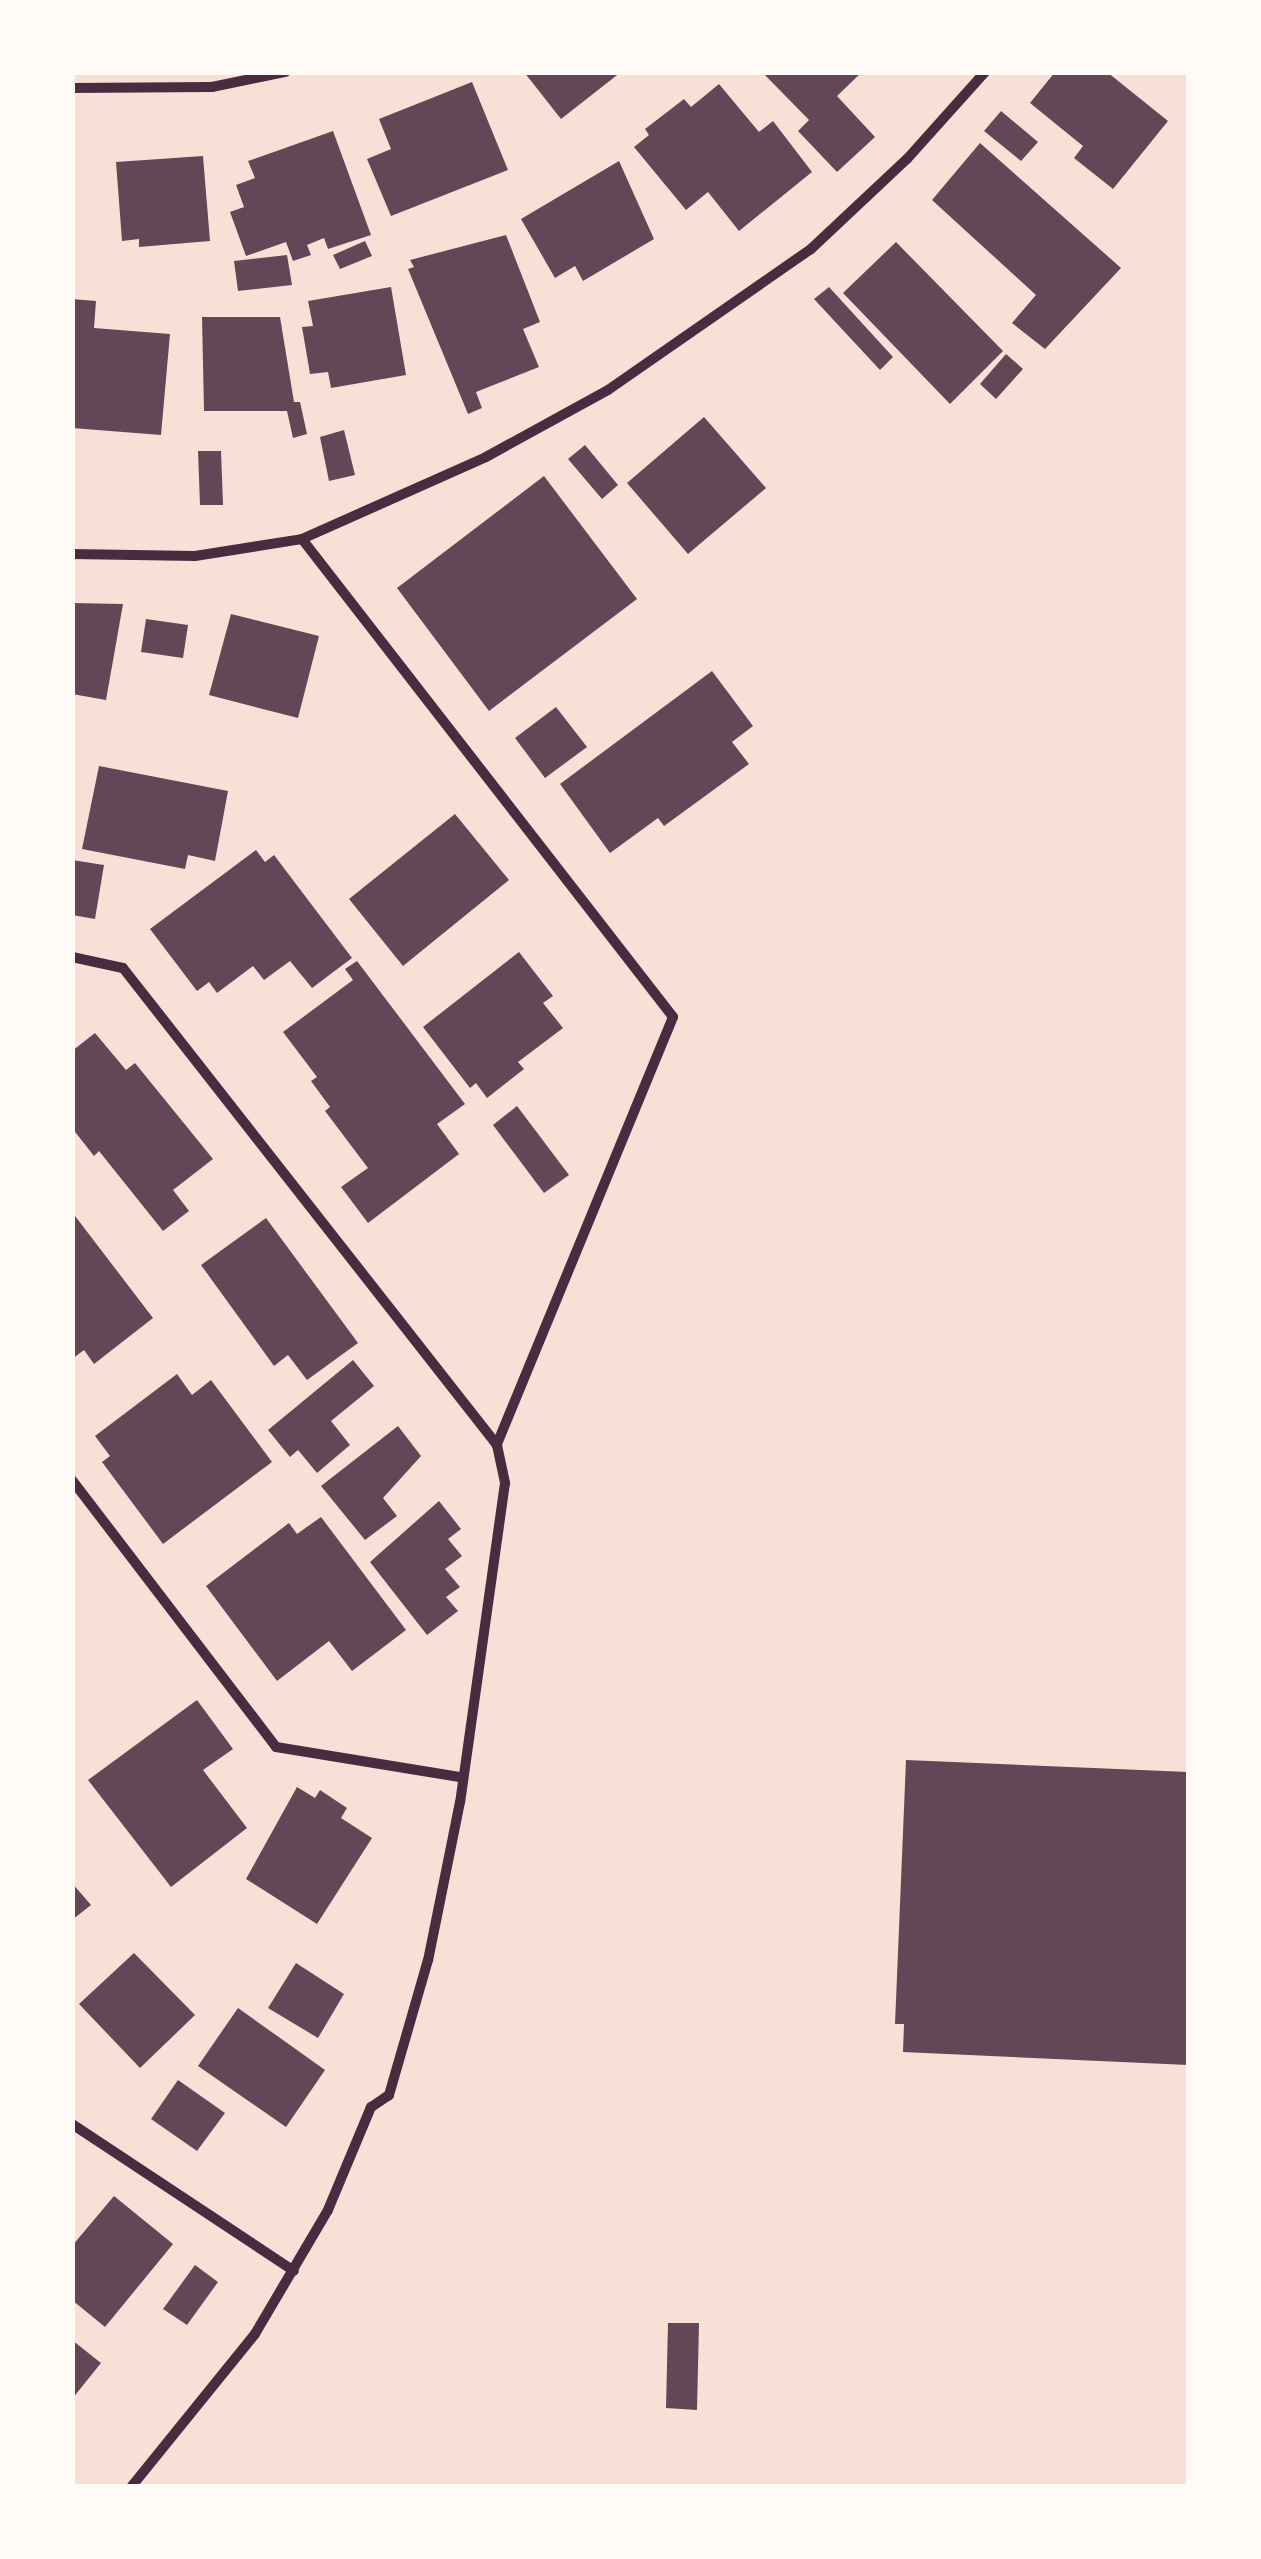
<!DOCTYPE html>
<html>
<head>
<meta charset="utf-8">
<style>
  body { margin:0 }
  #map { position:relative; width:1261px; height:2559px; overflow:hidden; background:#f7e1d7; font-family:"Archivo Narrow",sans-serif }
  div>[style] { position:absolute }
  .building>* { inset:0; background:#644757 }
  .minor>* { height:10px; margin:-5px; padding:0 5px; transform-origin:5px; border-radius:5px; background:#4a2c40 }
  span { translate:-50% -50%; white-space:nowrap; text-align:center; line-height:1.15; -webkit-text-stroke:8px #fffaf5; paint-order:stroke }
  .frame { position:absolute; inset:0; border:75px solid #fffaf5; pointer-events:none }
</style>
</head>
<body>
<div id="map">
  <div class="building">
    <i style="clip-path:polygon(524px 72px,621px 72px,561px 119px)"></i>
    <i style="clip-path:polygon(762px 72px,862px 72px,837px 96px,875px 137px,837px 172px,798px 131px,809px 120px)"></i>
    <i style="clip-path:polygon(1055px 72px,1107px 72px,1168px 121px,1113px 189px,1074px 158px,1083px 146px,1030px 103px)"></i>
    <i style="clip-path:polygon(472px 82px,508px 170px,391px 216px,367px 159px,391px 149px,379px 119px)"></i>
    <i style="clip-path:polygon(719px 84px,759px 132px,773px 121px,812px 172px,739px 231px,708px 192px,686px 210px,634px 147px,649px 135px,645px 129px,684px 99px,691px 107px)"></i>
    <i style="clip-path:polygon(1001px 111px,1038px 142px,1021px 161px,984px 131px)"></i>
    <i style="clip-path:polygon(333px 131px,371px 235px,328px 249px,324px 238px,307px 245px,311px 255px,293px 261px,286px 242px,246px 256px,230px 212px,244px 207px,236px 185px,255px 178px,248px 161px)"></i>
    <i style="clip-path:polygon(980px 143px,1121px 268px,1045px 349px,1012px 323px,1036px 295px,932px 200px)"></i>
    <i style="clip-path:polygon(203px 156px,210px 241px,139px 247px,139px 239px,122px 241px,116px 162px)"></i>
    <i style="clip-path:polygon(619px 161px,654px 239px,583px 281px,575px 266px,555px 278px,521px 219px)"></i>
    <i style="clip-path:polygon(506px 235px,540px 322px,523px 329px,539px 367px,476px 392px,482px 408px,468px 414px,408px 269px,414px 267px,410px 260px)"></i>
    <i style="clip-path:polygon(365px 241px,372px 256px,340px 269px,333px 255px)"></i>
    <i style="clip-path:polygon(896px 242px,1003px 351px,950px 404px,843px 293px)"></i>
    <i style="clip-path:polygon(287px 255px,292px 285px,238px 291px,234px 261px)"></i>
    <i style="clip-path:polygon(391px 287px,406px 375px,331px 388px,328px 372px,310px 374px,302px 327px,313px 326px,308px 301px)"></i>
    <i style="clip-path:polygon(829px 287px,893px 357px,880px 370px,814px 299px)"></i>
    <i style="clip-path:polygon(72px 299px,96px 301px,94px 328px,170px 334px,161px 435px,72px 428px)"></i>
    <i style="clip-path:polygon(202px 317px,280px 317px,294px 402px,300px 402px,307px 434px,293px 438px,287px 411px,204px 411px)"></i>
    <i style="clip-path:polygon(1006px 354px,1023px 369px,996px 399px,980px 384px)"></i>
    <i style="clip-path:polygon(704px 417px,766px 488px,688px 554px,627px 483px)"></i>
    <i style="clip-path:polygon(344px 430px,355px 475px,329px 481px,320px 437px)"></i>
    <i style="clip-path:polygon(585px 445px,618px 485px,602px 499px,568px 459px)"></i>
    <i style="clip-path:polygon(198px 451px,221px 451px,223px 505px,200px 505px)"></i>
    <i style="clip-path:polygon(544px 476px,637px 599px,489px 711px,397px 588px)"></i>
    <i style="clip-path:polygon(72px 603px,123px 604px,106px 700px,72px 694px)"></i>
    <i style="clip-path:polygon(231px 614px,319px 636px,298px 718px,209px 695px)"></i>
    <i style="clip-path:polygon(146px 619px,188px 625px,183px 658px,141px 652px)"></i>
    <i style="clip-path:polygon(712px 671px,753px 726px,732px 742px,749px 764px,664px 826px,658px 818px,610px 853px,560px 784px)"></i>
    <i style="clip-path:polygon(556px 707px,587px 747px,545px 778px,515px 738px)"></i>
    <i style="clip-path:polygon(99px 766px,228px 791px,215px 861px,188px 855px,185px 869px,82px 849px)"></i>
    <i style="clip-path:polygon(455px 814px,509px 880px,403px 966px,349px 899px)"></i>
    <i style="clip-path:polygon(256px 850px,265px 862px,274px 855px,352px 958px,312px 988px,290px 961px,264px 980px,253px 966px,217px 993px,209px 982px,197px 991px,150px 929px)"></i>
    <i style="clip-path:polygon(72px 860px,104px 865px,95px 919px,72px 915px)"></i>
    <i style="clip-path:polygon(519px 952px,553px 996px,543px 1003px,563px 1028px,518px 1062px,524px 1069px,487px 1098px,476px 1083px,470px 1088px,423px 1027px)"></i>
    <i style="clip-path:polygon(357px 961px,465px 1104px,437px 1124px,459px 1154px,368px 1223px,341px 1187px,368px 1168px,325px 1111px,330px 1107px,311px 1081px,317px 1077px,283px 1032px,353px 980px,345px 969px)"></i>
    <i style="clip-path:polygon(95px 1033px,126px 1070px,135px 1063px,213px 1159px,173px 1190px,189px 1211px,163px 1231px,99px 1151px,94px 1156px,72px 1128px,72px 1051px)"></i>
    <i style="clip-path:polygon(517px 1106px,569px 1175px,544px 1193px,493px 1125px)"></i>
    <i style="clip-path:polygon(72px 1212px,153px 1318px,94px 1364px,84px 1350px,72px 1359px)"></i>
    <i style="clip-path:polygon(266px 1218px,358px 1343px,307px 1380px,288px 1355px,274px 1366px,201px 1265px)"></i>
    <i style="clip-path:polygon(353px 1360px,374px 1386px,331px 1421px,350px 1445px,317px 1473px,298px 1450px,290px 1457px,268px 1430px)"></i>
    <i style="clip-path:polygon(177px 1374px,192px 1395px,211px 1380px,272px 1462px,163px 1544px,102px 1462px,110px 1456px,95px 1436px)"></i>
    <i style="clip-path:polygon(398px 1426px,421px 1456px,383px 1498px,397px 1516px,365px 1540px,321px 1486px)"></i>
    <i style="clip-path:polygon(439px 1501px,461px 1529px,448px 1539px,462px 1556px,445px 1569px,460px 1587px,446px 1597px,458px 1611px,427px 1635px,370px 1562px)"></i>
    <i style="clip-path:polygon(321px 1517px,406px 1630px,352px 1671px,329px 1641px,277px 1681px,206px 1586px,289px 1523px,297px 1534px)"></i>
    <i style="clip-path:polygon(197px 1700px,233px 1749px,203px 1770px,247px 1828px,171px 1887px,88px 1780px)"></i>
    <i style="clip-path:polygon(906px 1760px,1188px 1772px,1188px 2065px,903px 2052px,904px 2024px,895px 2024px)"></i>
    <i style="clip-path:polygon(297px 1787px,315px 1798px,320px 1790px,347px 1808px,341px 1818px,372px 1838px,317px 1924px,246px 1879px)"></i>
    <i style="clip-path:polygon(72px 1883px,91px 1905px,72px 1920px)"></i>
    <i style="clip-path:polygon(134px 1953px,195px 2015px,140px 2068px,79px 2004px)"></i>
    <i style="clip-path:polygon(296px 1963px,344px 1994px,318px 2038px,268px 2008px)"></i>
    <i style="clip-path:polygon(238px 2008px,325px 2070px,286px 2127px,198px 2066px)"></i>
    <i style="clip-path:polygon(178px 2080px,225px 2113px,197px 2151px,151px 2119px)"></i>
    <i style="clip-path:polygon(114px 2196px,173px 2244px,105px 2327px,72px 2300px,72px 2246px)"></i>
    <i style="clip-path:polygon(195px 2265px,218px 2282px,187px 2325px,163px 2309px)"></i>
    <i style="clip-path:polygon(668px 2323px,699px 2323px,697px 2410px,666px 2408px)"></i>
    <i style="clip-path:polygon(72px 2340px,101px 2363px,72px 2399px)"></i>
  </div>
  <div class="minor">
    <i style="left:72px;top:88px;width:140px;rotate:-0.4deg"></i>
    <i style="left:212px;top:87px;width:75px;rotate:-11.6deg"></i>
    <i style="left:302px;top:539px;width:605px;rotate:52.18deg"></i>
    <i style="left:673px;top:1017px;width:463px;rotate:112.4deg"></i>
    <i style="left:72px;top:554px;width:123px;rotate:0.9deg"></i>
    <i style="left:195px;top:556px;width:108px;rotate:-9deg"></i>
    <i style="left:302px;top:539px;width:201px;rotate:-24deg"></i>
    <i style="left:486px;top:457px;width:139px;rotate:-28.8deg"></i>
    <i style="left:608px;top:390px;width:247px;rotate:-34.8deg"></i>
    <i style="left:811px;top:249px;width:132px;rotate:-43.2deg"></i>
    <i style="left:907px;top:159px;width:117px;rotate:-48.1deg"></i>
    <i style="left:72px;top:957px;width:52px;rotate:12.2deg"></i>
    <i style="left:123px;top:968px;width:606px;rotate:51.9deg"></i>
    <i style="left:497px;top:1445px;width:39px;rotate:78deg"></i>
    <i style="left:505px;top:1483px;width:322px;rotate:98deg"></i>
    <i style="left:460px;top:1802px;width:161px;rotate:101.4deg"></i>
    <i style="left:428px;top:1960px;width:141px;rotate:106.1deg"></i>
    <i style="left:389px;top:2095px;width:22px;rotate:146deg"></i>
    <i style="left:371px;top:2107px;width:112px;rotate:112.7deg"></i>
    <i style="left:328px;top:2210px;width:144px;rotate:120.5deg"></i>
    <i style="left:255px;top:2334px;width:196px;rotate:129deg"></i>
    <i style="left:72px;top:1480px;width:336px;rotate:52.6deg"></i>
    <i style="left:276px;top:1747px;width:186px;rotate:9.3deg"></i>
    <i style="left:72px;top:2124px;width:266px;rotate:33.5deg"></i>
  </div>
  <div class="frame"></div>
</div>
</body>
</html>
